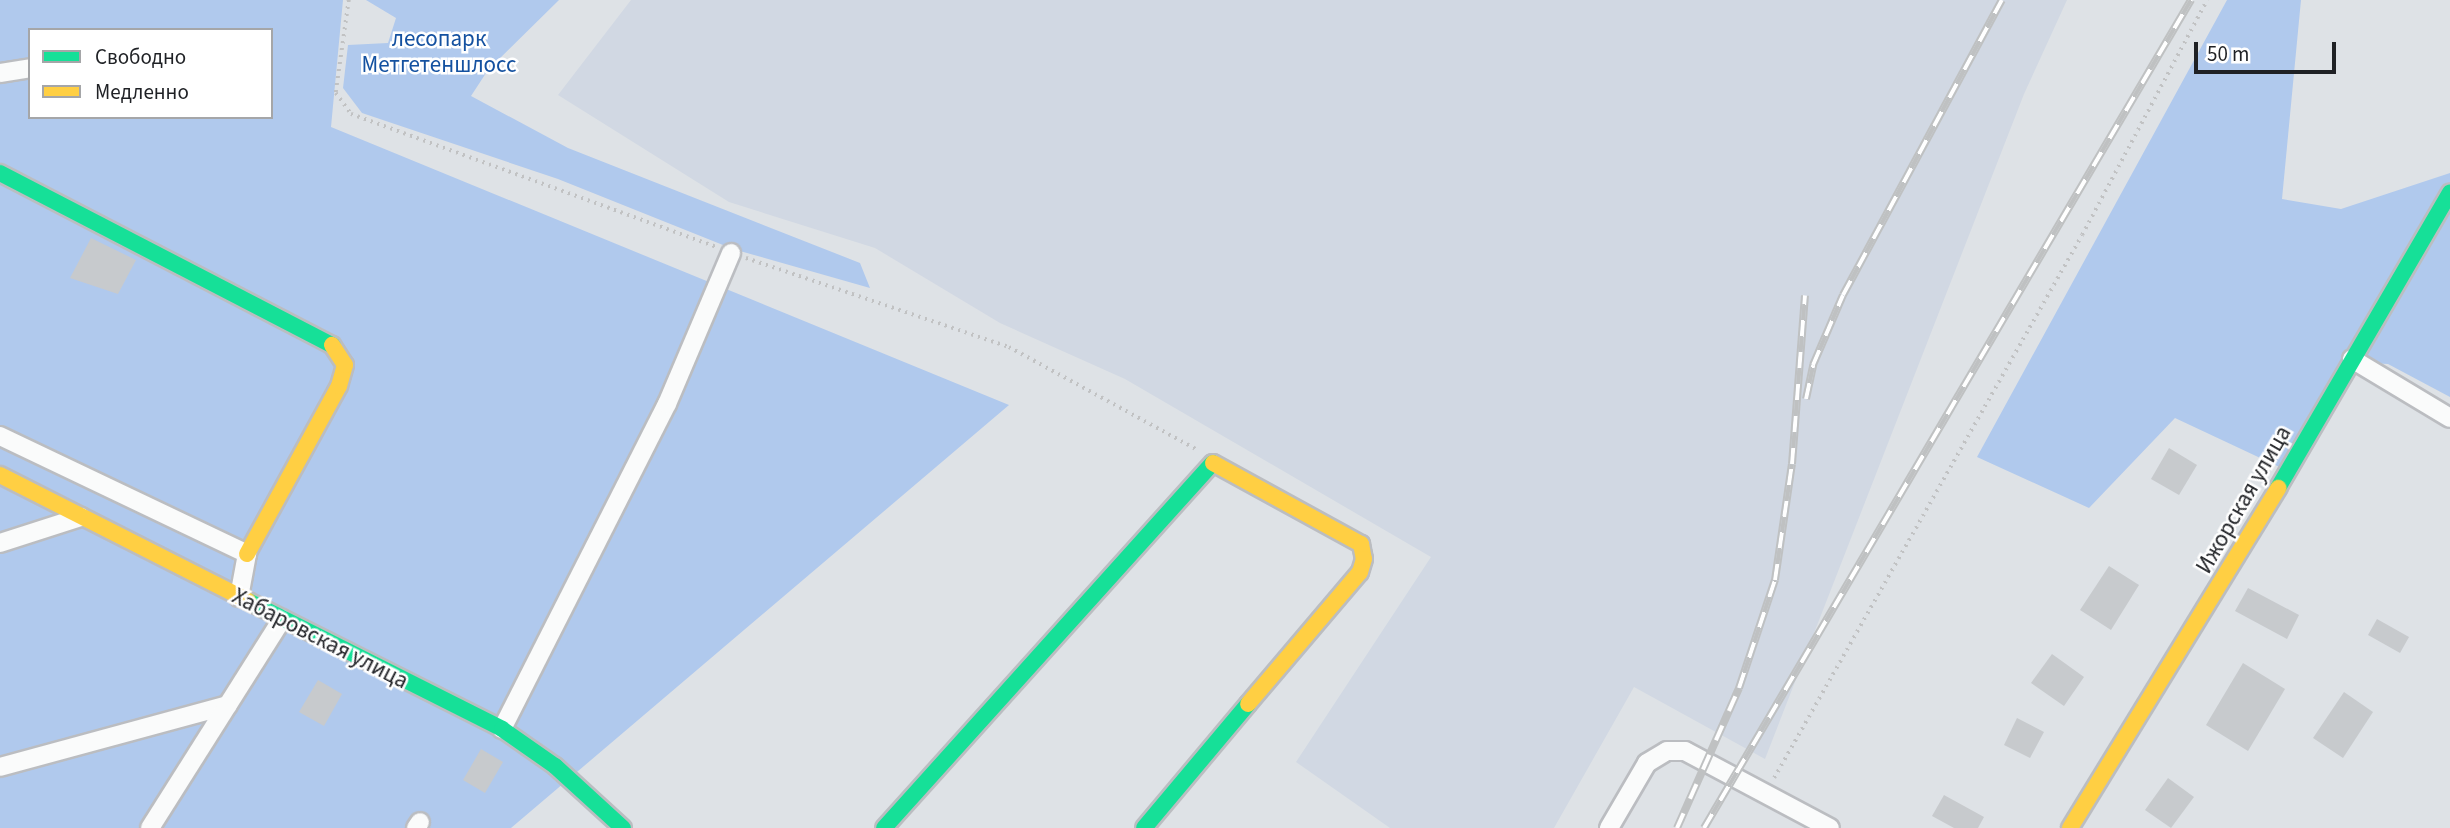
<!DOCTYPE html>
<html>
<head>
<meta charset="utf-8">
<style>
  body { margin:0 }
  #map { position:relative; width:2450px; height:828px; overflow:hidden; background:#dee2e6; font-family:"Source Sans 3",sans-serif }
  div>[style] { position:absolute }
  .built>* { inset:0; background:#d1d8e3 }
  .green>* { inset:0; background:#b0c9ed }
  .building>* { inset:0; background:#c7cacd }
  .path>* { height:3.5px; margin-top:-1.75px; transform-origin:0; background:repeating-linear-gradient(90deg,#c1c2c3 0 2px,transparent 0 7px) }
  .roads { filter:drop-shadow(2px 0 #bbbdc1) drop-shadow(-2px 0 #bbbdc1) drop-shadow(0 2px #bbbdc1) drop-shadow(0 -2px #bbbdc1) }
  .street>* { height:18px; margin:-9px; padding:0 9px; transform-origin:9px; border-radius:9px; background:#fafbfb }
  .fast>* { height:16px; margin:-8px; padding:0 8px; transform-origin:8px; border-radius:8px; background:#16e098 }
  .slow>* { height:16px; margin:-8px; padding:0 8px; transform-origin:8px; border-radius:8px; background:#ffcf43 }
  .rail>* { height:8px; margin-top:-4px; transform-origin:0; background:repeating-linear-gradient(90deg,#fff 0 16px,#bfc1c2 0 32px); box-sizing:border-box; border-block:2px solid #bfc1c2 }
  span { translate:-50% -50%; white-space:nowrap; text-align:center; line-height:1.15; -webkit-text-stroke:5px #fff; paint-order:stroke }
  .park-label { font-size:23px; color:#1451a0 }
  .street-label { font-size:23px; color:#1f2125 }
  .legend { position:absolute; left:28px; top:28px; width:245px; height:91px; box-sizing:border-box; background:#fff; border:2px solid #a5a6a8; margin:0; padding:9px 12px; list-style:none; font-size:21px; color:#1f2125 }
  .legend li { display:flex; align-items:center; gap:14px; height:35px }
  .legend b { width:35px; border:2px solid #a5a6a8 }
  .scale { position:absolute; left:2194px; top:42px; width:142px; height:32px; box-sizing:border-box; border:4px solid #1f2125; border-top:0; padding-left:9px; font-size:21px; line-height:24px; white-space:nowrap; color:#1f2125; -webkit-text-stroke:5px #fff; paint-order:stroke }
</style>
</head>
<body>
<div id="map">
  <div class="built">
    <i style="clip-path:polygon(631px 0,2067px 0,2024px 94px,1765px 759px,1634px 687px,1554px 828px,1390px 828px,1296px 762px,1431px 557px,1125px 379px,1000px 323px,875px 248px,729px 202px,558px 95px)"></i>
  </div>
  <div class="green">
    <i style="clip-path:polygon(evenodd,0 0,343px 0,331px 127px,1009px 405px,511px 828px,0 828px,0 0,30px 30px,271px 30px,271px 117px,30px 117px,30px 30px)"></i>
    <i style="clip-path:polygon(366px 0,559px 0,488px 70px,471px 96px,568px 148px,860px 263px,870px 288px,733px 249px,558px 179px,362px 113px,343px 88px,348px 45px,388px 43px,396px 18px)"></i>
    <i style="clip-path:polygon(2227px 0,2301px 0,2282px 199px,2341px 209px,2450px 173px,2450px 397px,2388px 364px,2349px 362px,2292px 473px,2175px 418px,2089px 508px,1977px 457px)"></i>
  </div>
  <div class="building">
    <i style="clip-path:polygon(91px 238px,136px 260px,118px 294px,70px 278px)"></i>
    <i style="clip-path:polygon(2169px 448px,2197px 465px,2179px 495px,2151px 479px)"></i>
    <i style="clip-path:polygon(2109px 566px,2139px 585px,2111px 630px,2080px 610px)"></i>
    <i style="clip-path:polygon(2248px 588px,2299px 615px,2287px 639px,2235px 611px)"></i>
    <i style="clip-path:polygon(2377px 619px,2409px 637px,2400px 653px,2368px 635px)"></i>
    <i style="clip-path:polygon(2052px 654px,2084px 677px,2064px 706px,2031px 683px)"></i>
    <i style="clip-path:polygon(2243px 663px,2285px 689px,2248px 751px,2206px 725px)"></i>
    <i style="clip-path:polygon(318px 680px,342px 694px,324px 726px,299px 712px)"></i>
    <i style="clip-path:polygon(2344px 692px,2373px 712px,2343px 758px,2313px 738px)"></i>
    <i style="clip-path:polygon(2017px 718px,2044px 732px,2030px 758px,2004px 745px)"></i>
    <i style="clip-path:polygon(481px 749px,503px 762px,485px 793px,463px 780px)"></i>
    <i style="clip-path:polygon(2168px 778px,2194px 797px,2171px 828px,2145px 810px)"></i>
    <i style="clip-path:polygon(1944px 795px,1984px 817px,1978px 828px,1954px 828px,1932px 816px)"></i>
  </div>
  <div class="path">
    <i style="left:349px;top:0;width:94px;rotate:98deg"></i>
    <i style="left:336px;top:93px;width:26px;rotate:54deg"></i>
    <i style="left:351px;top:114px;width:388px;rotate:20deg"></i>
    <i style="left:746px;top:258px;width:278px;rotate:18.7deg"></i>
    <i style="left:1009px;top:347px;width:215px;rotate:28.6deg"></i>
    <i style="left:1774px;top:778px;width:624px;rotate:-60.44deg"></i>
    <i style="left:2082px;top:235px;width:266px;rotate:-62deg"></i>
  </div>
  <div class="roads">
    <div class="street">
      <i style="left:0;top:73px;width:30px;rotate:-9deg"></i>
      <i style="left:2352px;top:359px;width:114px;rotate:31deg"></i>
      <i style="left:0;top:436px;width:274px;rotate:25.5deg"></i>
      <i style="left:247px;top:554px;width:44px;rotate:100.5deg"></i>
      <i style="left:0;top:543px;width:85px;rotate:-17.8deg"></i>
      <i style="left:502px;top:729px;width:364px;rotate:-63.1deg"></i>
      <i style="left:667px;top:404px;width:164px;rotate:-67deg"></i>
      <i style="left:0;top:767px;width:236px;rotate:-15.2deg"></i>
      <i style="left:150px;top:828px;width:247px;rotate:-57.7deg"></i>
      <i style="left:416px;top:828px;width:7px;rotate:-56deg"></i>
      <i style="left:1609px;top:828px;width:75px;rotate:-59.7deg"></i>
      <i style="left:1647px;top:763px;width:23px;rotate:-31deg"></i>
      <i style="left:1667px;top:751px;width:18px"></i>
      <i style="left:1685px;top:751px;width:164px;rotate:28deg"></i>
    </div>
    <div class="fast">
      <i style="left:0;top:173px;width:374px;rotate:27.4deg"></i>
      <i style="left:2278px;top:488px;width:342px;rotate:-59.8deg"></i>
      <i style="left:248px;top:601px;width:284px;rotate:26.7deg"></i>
      <i style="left:502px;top:729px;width:65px;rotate:34.9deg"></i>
      <i style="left:555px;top:766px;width:92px;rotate:42.4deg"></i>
      <i style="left:884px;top:828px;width:491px;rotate:-48deg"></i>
      <i style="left:1144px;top:828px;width:162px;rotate:-50deg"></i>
    </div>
    <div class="slow">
      <i style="left:1213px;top:463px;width:169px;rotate:28.7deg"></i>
      <i style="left:1361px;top:544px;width:15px;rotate:79deg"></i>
      <i style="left:1364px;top:559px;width:14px;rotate:107deg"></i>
      <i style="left:1360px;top:572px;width:173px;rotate:130.3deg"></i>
      <i style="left:0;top:475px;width:278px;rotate:26.9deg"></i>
      <i style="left:247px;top:554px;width:192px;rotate:-61.3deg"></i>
      <i style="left:339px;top:386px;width:22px;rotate:-74deg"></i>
      <i style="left:345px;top:365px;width:24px;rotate:-123deg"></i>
      <i style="left:2070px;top:828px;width:399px;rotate:-58.5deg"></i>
    </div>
  </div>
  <div class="rail">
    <i style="left:1806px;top:399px;width:35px;rotate:-78deg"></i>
    <i style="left:1813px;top:365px;width:76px;rotate:-66.8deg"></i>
    <i style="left:1843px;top:295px;width:335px;rotate:-61.7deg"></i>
    <i style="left:1677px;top:828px;width:153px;rotate:-66.1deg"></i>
    <i style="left:1739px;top:688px;width:114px;rotate:-71.6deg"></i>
    <i style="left:1775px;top:580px;width:117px;rotate:-81.7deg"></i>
    <i style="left:1792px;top:464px;width:169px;rotate:-85.6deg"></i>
    <i style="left:1704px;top:828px;width:961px;rotate:-59.54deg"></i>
  </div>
  <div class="park-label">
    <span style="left:439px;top:52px">лесопарк<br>Метгетеншлосс</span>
  </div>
  <div class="street-label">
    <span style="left:2244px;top:500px;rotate:-60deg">Ижорская улица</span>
    <span style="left:320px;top:639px;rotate:27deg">Хабаровская улица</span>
  </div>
  <ul class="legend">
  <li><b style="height:9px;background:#16e098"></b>Свободно</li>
  <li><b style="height:9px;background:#ffcf43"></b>Медленно</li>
  </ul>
  <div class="scale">50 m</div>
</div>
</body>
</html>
